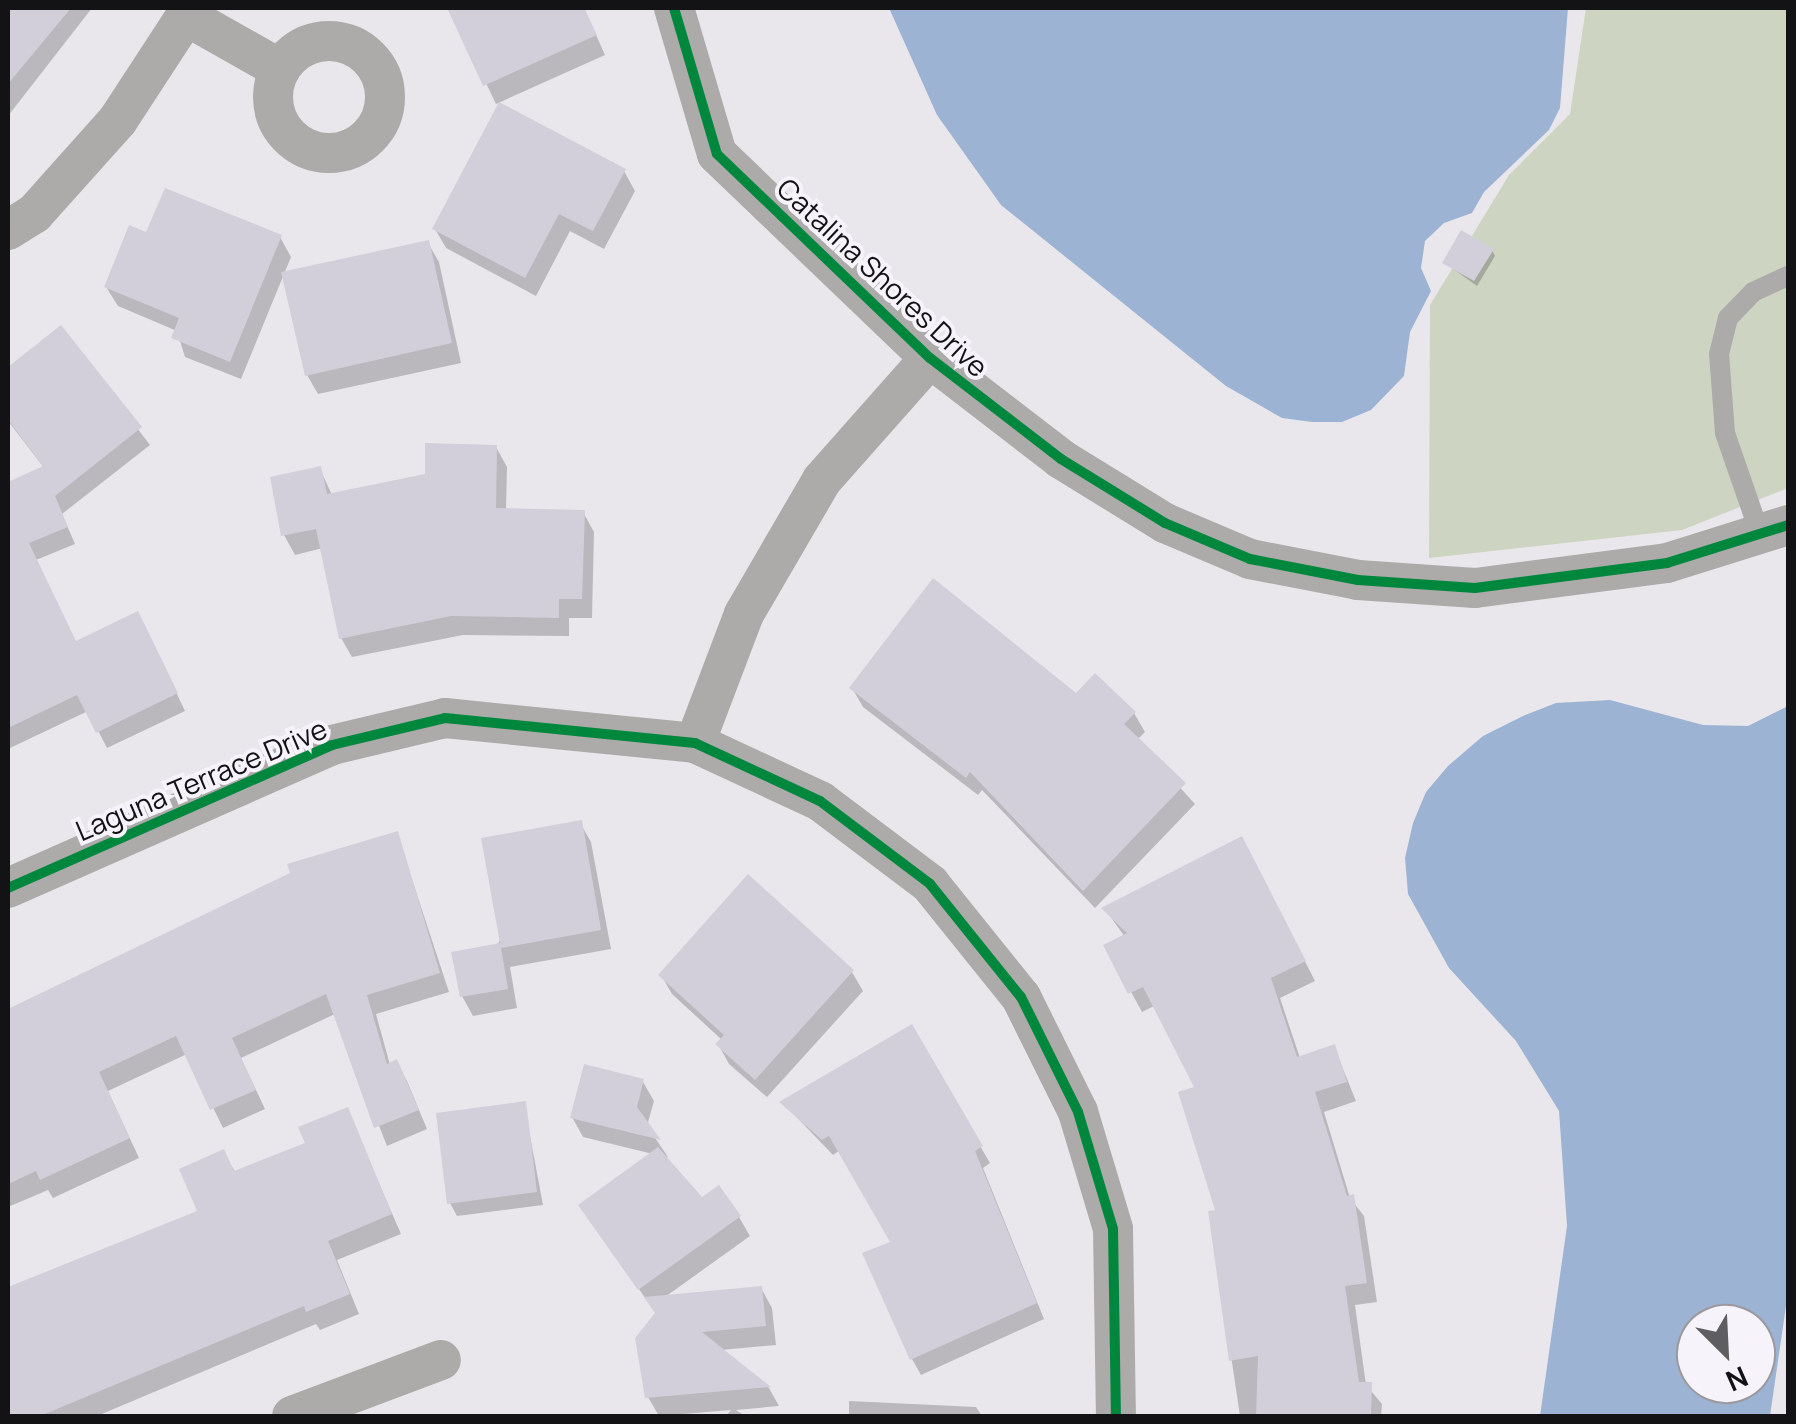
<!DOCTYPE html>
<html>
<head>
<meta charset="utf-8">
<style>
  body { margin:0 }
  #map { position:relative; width:1796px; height:1424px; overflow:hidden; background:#e9e7eb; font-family:Manrope,sans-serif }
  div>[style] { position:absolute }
  .green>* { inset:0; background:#cdd4c2 }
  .water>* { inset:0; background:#9db3d3 }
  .shadow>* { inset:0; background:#0003 }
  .building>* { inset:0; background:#d2cfdb }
  .lane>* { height:20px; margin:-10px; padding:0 10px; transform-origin:10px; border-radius:10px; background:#acabaa }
  .street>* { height:40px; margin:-20px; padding:0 20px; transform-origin:20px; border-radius:20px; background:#acabaa }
  .street>.ring { margin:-20px; padding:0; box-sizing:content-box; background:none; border:40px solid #acabaa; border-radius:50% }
  .cycleway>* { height:10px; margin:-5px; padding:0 5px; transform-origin:5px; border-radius:5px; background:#00873e }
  span { translate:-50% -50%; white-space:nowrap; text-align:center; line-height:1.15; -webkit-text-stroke:8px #f6f3fa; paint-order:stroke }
  .street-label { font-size:28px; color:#131214 }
  .frame { position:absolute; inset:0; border:10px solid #131214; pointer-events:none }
  .north { position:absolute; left:1676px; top:1304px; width:100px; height:100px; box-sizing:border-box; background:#f6f3fa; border:2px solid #9b999e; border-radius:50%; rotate:156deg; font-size:28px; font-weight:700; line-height:40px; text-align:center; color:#131214 }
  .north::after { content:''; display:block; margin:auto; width:35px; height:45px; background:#5e5d5f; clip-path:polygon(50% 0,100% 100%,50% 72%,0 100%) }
</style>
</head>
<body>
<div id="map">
  <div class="green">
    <i style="clip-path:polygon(1586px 8px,1788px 8px,1788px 488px,1682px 530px,1429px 558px,1430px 305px,1509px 175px,1570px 114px)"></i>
  </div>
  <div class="water">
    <i style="clip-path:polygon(889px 8px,1568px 8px,1560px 108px,1549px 130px,1484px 192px,1472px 213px,1444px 223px,1425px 241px,1421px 268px,1431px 291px,1410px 332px,1404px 376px,1371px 410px,1342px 422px,1312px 422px,1282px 418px,1226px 386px,1001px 205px,937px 115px)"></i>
    <i style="clip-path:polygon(evenodd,1610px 700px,1703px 725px,1748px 726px,1788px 706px,1788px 1292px,1770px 1416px,1540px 1416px,1567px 1226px,1559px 1111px,1516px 1041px,1449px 968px,1408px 894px,1405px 858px,1413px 823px,1426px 792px,1448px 766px,1483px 736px,1523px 716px,1556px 703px,1610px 700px,1696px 1324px,1756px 1324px,1756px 1384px,1696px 1384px,1696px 1324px)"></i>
  </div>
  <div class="shadow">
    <i style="clip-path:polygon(8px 8px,92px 8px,8px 116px)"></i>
    <i style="clip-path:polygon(450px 8px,584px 8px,605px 55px,496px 104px)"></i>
    <i style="clip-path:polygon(624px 171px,635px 191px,604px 249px,570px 231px,536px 296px,446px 248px,435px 229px)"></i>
    <i style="clip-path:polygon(147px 236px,280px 237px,291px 257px,241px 379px,185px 357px,177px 331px,118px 306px,106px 287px)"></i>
    <i style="clip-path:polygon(428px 243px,439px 262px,461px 363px,318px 394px,307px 375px)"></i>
    <i style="clip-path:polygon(1492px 250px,1495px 256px,1477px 286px,1445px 263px)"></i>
    <i style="clip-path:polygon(61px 328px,150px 445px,62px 514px,75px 544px,36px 560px,76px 644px,147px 631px,185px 711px,107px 748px,88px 711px,8px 749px,8px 484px,45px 469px,8px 421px,8px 370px)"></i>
    <i style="clip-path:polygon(496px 447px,507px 467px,506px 511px,583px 512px,594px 532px,592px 618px,569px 618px,569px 636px,463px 635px,352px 657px,341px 638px,323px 548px,295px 555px,284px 535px,320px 469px,332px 495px,427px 477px)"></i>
    <i style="clip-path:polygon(852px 688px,1076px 697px,1134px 713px,1145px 732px,1137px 740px,1195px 804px,1095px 908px,982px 790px,978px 795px,863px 707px)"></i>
    <i style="clip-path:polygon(580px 823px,591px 842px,611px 949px,510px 967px,517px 1008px,473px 1016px,462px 996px)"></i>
    <i style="clip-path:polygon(397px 834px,449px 992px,376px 1014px,390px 1065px,396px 1062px,407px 1081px,427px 1129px,387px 1146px,335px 1014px,241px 1058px,265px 1109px,223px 1128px,187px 1054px,108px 1091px,139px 1158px,53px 1198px,48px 1190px,8px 1207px,8px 1011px,293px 875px)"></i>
    <i style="clip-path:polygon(1252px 858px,1315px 981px,1280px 998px,1300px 1058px,1334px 1047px,1356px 1101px,1324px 1112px,1350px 1198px,1364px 1216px,1377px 1302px,1355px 1305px,1366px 1385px,1382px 1404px,1381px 1416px,1240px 1416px,1210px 1214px,1219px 1212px,1198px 1088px,1156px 1005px,1142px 1012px,1106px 946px,1125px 937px,1105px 909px)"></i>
    <i style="clip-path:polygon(852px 972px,863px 991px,767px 1097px,729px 1064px,718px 1044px,722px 1040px,672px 994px,661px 975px)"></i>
    <i style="clip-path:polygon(911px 1027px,990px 1163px,983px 1168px,1044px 1319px,921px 1375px,912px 1359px,894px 1243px,840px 1150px,833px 1155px,783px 1103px)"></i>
    <i style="clip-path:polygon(643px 1082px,654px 1101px,647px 1126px,668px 1157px,663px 1156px,702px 1200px,739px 1217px,750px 1236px,665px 1297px,761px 1288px,772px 1308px,776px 1345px,721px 1350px,769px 1388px,779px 1406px,736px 1410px,745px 1416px,726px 1416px,731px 1410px,659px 1416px,648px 1397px,657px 1315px,581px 1206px,653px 1154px,583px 1137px,572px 1117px)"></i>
    <i style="clip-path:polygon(524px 1104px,543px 1205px,457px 1216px,450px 1203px)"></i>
    <i style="clip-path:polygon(347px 1110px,401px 1234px,337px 1260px,359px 1314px,320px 1330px,316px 1324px,97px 1416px,8px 1416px,8px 1290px,201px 1212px,223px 1152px,236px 1173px,308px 1144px)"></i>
    <i style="clip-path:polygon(849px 1401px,976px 1407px,982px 1416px,849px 1416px)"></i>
  </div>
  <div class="building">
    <i style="clip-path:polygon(8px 8px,71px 8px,8px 84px)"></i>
    <i style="clip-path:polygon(447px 8px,584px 8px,597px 35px,483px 86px)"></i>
    <i style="clip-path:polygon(499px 102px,626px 169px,593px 231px,559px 214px,525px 278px,432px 229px)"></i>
    <i style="clip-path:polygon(165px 188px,282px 235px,230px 362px,171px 338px,179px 318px,104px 287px,129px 225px,146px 232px)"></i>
    <i style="clip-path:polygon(1461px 230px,1494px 249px,1474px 281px,1442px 263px)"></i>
    <i style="clip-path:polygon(429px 240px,452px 343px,305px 376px,281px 272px)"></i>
    <i style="clip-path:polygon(61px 325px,142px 427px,55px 496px,68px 527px,29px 543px,76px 641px,138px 611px,178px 693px,96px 733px,77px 695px,8px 728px,8px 482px,43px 466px,8px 420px,8px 367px)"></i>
    <i style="clip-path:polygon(425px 443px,497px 445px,496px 508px,585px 510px,582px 599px,559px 599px,559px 618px,451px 616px,339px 639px,316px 529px,281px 536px,270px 477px,321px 466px,327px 494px,425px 474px)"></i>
    <i style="clip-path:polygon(933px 578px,1076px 693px,1095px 673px,1136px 712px,1124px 724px,1186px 783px,1083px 891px,970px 772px,966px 778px,849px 688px)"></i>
    <i style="clip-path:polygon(582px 820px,601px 930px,501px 948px,508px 989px,460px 997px,451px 952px,500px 943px,481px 838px)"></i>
    <i style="clip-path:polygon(398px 831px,440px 973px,367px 995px,387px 1064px,397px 1059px,419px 1110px,374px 1128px,326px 994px,232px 1038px,256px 1090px,210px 1110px,176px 1036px,99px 1072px,130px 1138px,40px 1180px,36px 1171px,8px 1184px,8px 1009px,290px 873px,287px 864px)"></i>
    <i style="clip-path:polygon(1242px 836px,1306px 961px,1271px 978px,1297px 1057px,1335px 1044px,1347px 1082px,1315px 1092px,1347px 1196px,1354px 1194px,1367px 1283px,1345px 1286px,1359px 1382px,1372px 1382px,1371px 1416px,1256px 1416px,1258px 1356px,1229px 1361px,1208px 1211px,1215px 1210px,1178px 1092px,1194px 1087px,1143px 987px,1128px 994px,1103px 945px,1127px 933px,1101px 908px)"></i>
    <i style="clip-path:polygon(748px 874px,854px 970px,755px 1080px,715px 1044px,724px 1035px,658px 975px)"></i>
    <i style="clip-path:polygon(912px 1024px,983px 1146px,975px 1151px,1037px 1303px,910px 1360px,862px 1253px,890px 1242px,829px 1136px,822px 1140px,779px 1102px)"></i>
    <i style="clip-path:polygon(584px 1064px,644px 1079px,637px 1107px,661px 1140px,570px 1118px)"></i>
    <i style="clip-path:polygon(526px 1101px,537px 1192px,447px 1204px,436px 1113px)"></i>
    <i style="clip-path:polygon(348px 1107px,392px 1214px,328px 1241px,350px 1294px,306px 1312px,304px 1306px,40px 1416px,8px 1416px,8px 1287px,197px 1211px,179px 1169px,224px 1149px,234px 1171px,305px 1143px,298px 1127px)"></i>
    <i style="clip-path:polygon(658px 1147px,702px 1197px,719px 1185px,741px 1216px,638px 1290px,578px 1205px)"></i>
    <i style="clip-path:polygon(762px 1286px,766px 1326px,702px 1332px,771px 1387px,645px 1398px,635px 1338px,655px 1313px,644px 1297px)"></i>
  </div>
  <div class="lane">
    <i style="left:1761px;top:537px;width:110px;rotate:-109.1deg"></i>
    <i style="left:1725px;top:433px;width:79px;rotate:-94.3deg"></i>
    <i style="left:1719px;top:354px;width:37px;rotate:-76deg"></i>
    <i style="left:1728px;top:318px;width:36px;rotate:-46deg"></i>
    <i style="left:1753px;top:292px;width:38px;rotate:-25deg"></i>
  </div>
  <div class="street">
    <i style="left:674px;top:8px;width:152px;rotate:73.6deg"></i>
    <i style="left:717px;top:154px;width:295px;rotate:43.8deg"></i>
    <i style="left:930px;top:358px;width:165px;rotate:37.6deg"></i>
    <i style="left:1061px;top:459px;width:122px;rotate:31.6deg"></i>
    <i style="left:1165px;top:523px;width:92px;rotate:23deg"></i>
    <i style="left:1250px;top:559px;width:110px;rotate:11deg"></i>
    <i style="left:1358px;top:580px;width:117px;rotate:3.9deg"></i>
    <i style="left:1475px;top:588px;width:194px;rotate:-7.4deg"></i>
    <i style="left:1667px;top:563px;width:127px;rotate:-17.4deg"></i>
    <i style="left:188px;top:17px;width:106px;rotate:29.5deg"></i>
    <i class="ring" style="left:273px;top:41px;width:72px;height:72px"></i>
    <i style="left:8px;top:230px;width:31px;rotate:-32deg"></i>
    <i style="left:34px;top:214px;width:126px;rotate:-48.2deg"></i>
    <i style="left:118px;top:120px;width:134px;rotate:-56.9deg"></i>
    <i style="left:695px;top:743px;width:138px;rotate:-69.2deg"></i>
    <i style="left:744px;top:614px;width:155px;rotate:-59.8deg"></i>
    <i style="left:822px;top:480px;width:163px;rotate:-48.5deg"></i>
    <i style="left:8px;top:888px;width:354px;rotate:-23.8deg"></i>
    <i style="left:332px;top:745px;width:116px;rotate:-13.4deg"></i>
    <i style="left:445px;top:718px;width:251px;rotate:5.7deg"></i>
    <i style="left:695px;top:743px;width:138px;rotate:24.9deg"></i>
    <i style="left:820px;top:801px;width:138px;rotate:37deg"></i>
    <i style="left:930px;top:884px;width:145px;rotate:51.2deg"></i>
    <i style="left:1021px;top:997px;width:128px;rotate:63.6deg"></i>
    <i style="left:1078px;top:1112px;width:122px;rotate:73.3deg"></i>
    <i style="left:1113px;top:1229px;width:187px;rotate:89.1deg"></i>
    <i style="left:292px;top:1416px;width:159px;rotate:-20.6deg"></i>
  </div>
  <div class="cycleway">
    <i style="left:674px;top:8px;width:152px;rotate:73.6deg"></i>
    <i style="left:717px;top:154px;width:295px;rotate:43.8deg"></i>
    <i style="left:930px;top:358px;width:165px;rotate:37.6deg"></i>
    <i style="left:1061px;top:459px;width:122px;rotate:31.6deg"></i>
    <i style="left:1165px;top:523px;width:92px;rotate:23deg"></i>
    <i style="left:1250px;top:559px;width:110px;rotate:11deg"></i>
    <i style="left:1358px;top:580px;width:117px;rotate:3.9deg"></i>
    <i style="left:1475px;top:588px;width:194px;rotate:-7.4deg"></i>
    <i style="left:1667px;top:563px;width:127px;rotate:-17.4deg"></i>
    <i style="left:8px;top:888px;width:354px;rotate:-23.8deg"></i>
    <i style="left:332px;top:745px;width:116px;rotate:-13.4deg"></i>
    <i style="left:445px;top:718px;width:251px;rotate:5.7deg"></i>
    <i style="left:695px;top:743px;width:138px;rotate:24.9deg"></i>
    <i style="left:820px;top:801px;width:138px;rotate:37deg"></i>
    <i style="left:930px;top:884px;width:145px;rotate:51.2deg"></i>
    <i style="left:1021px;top:997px;width:128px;rotate:63.6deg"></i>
    <i style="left:1078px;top:1112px;width:122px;rotate:73.3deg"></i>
    <i style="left:1113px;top:1229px;width:187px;rotate:89.1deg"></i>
  </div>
  <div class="street-label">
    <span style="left:883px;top:277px;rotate:43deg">Catalina Shores Drive</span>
    <span style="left:201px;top:779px;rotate:-23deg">Laguna Terrace Drive</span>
  </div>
  <div class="frame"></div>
  <div class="north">N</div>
</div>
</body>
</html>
